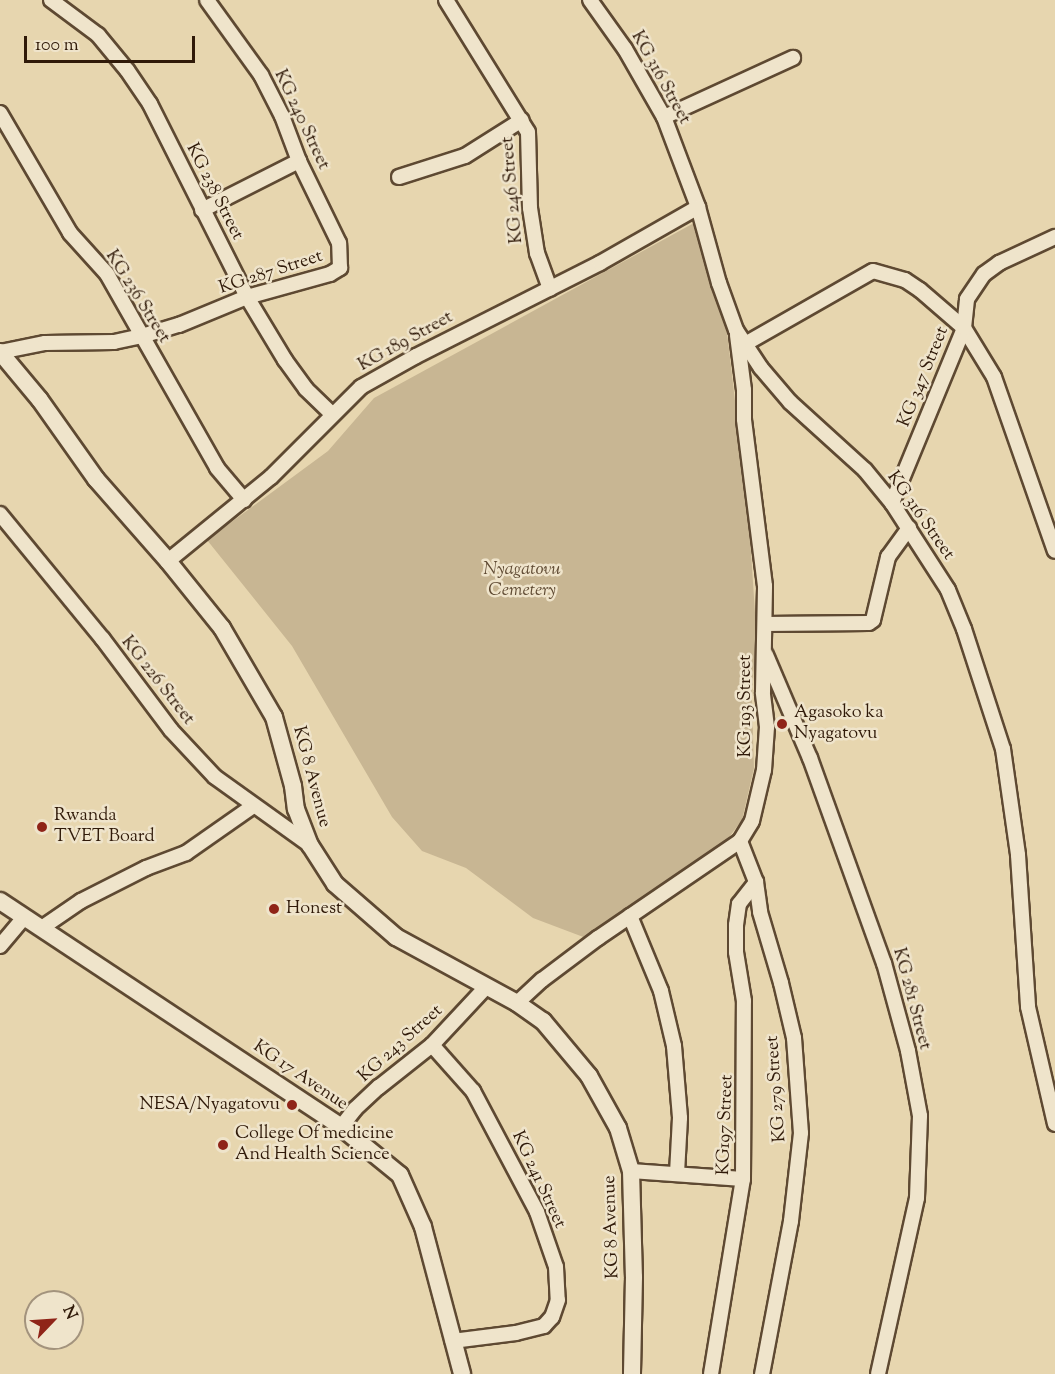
<!DOCTYPE html>
<html>
<head>
<meta charset="utf-8">
<style>
  body { margin:0 }
  #map { position:relative; width:1055px; height:1374px; overflow:hidden; background:#e7d6af; font-family:"Sorts Mill Goudy",serif }
  div>[style] { position:absolute }
  .green>* { inset:0; background:#c8b693 }
  .roads { filter:drop-shadow(2px 0 #5e4932) drop-shadow(-2px 0 #5e4932) drop-shadow(0 2px #5e4932) drop-shadow(0 -2px #5e4932) }
  .minor>* { height:14px; margin:-7px; padding:0 7px; transform-origin:7px; border-radius:7px; background:#efe4cb }
  .tertiary>* { height:16px; margin:-8px; padding:0 8px; transform-origin:8px; border-radius:8px; background:#efe4cb }
  .dots>* { width:16px; height:16px; translate:-50% -50%; box-sizing:border-box; border:3px solid #efe4cb; border-radius:50% }
  span { translate:-50% -50%; white-space:nowrap; text-align:center; line-height:1.15; -webkit-text-stroke:5px #efe4cb; paint-order:stroke }
  .street-label { font-size:18px; color:#301a09 }
  .park-label { font-size:18px; color:#5e4932; font-style:italic }
  .poi-label { font-size:18px; color:#301a09 }
  .left { translate:0 -50%; text-align:left }
  .right { translate:-100% -50%; text-align:right }
  .north { position:absolute; left:24px; top:1290px; width:60px; height:60px; box-sizing:border-box; background:#efe4cb; border:2px solid #a3937d; border-radius:50%; rotate:65deg; font-size:16px; font-weight:700; line-height:24px; text-align:center; color:#301a09 }
  .north::after { content:''; display:block; margin:auto; width:21px; height:27px; background:#8f2418; clip-path:polygon(50% 0,100% 100%,50% 72%,0 100%) }
  .scale { position:absolute; left:24px; top:36px; width:171px; height:27px; box-sizing:border-box; border:3px solid #301a09; border-top:0; padding-left:8px; font-size:18px; line-height:21px; white-space:nowrap; color:#301a09; -webkit-text-stroke:4px #efe4cb; paint-order:stroke }
</style>
</head>
<body>
<div id="map">
  <div class="green">
    <i style="clip-path:polygon(694px 223px,727px 332px,749px 521px,756px 628px,752px 700px,754px 768px,742px 820px,727px 840px,586px 938px,533px 918px,466px 868px,422px 851px,392px 817px,292px 646px,207px 540px,328px 451px,374px 398px)"></i>
  </div>
  <div class="roads">
    <div class="minor">
      <i style="left:51px;top:0;width:59px;rotate:36.7deg"></i>
      <i style="left:98px;top:35px;width:45px;rotate:50.4deg"></i>
      <i style="left:127px;top:70px;width:41px;rotate:55.9deg"></i>
      <i style="left:150px;top:104px;width:216px;rotate:63.3deg"></i>
      <i style="left:247px;top:297px;width:74px;rotate:58.9deg"></i>
      <i style="left:285px;top:360px;width:36px;rotate:54deg"></i>
      <i style="left:306px;top:389px;width:36px;rotate:44deg"></i>
      <i style="left:446px;top:0;width:155px;rotate:58.2deg"></i>
      <i style="left:528px;top:132px;width:76px;rotate:88.5deg"></i>
      <i style="left:530px;top:208px;width:46px;rotate:81.2deg"></i>
      <i style="left:537px;top:253px;width:38px;rotate:70deg"></i>
      <i style="left:590px;top:0;width:60px;rotate:54.5deg"></i>
      <i style="left:625px;top:49px;width:78px;rotate:60.2deg"></i>
      <i style="left:664px;top:117px;width:96px;rotate:69.3deg"></i>
      <i style="left:698px;top:207px;width:79px;rotate:74.6deg"></i>
      <i style="left:719px;top:283px;width:50px;rotate:70.1deg"></i>
      <i style="left:736px;top:330px;width:45px;rotate:56.7deg"></i>
      <i style="left:761px;top:368px;width:45px;rotate:49.5deg"></i>
      <i style="left:790px;top:402px;width:101px;rotate:42.2deg"></i>
      <i style="left:865px;top:470px;width:43px;rotate:50.7deg"></i>
      <i style="left:892px;top:503px;width:103px;rotate:57.2deg"></i>
      <i style="left:948px;top:590px;width:42px;rotate:67.7deg"></i>
      <i style="left:964px;top:629px;width:126px;rotate:72deg"></i>
      <i style="left:1003px;top:749px;width:107px;rotate:81.9deg"></i>
      <i style="left:1018px;top:855px;width:152px;rotate:86.2deg"></i>
      <i style="left:1028px;top:1007px;width:120px;rotate:77deg"></i>
      <i style="left:0;top:113px;width:139px;rotate:59.7deg"></i>
      <i style="left:70px;top:233px;width:55px;rotate:47.9deg"></i>
      <i style="left:107px;top:274px;width:223px;rotate:60.4deg"></i>
      <i style="left:217px;top:468px;width:42px;rotate:49.8deg"></i>
      <i style="left:664px;top:117px;width:142px;rotate:-24.6deg"></i>
      <i style="left:399px;top:177px;width:69px;rotate:-17.7deg"></i>
      <i style="left:465px;top:156px;width:67px;rotate:-32.3deg"></i>
      <i style="left:202px;top:210px;width:109px;rotate:-26.8deg"></i>
      <i style="left:745px;top:344px;width:147px;rotate:-29.7deg"></i>
      <i style="left:873px;top:271px;width:33px;rotate:16deg"></i>
      <i style="left:905px;top:280px;width:18px;rotate:34deg"></i>
      <i style="left:920px;top:290px;width:58px;rotate:40.8deg"></i>
      <i style="left:964px;top:328px;width:57px;rotate:58.5deg"></i>
      <i style="left:994px;top:377px;width:184px;rotate:70.7deg"></i>
      <i style="left:0;top:352px;width:46px;rotate:-11.3deg"></i>
      <i style="left:45px;top:343px;width:69px;rotate:-0.8deg"></i>
      <i style="left:114px;top:342px;width:29px;rotate:-12deg"></i>
      <i style="left:142px;top:336px;width:39px;rotate:-17deg"></i>
      <i style="left:179px;top:325px;width:74px;rotate:-22.4deg"></i>
      <i style="left:247px;top:297px;width:86px;rotate:-15.5deg"></i>
      <i style="left:330px;top:274px;width:12px;rotate:-31deg"></i>
      <i style="left:340px;top:268px;width:25px;rotate:-92deg"></i>
      <i style="left:339px;top:243px;width:91px;rotate:-116deg"></i>
      <i style="left:299px;top:161px;width:48px;rotate:-110.7deg"></i>
      <i style="left:282px;top:116px;width:46px;rotate:-117.1deg"></i>
      <i style="left:261px;top:75px;width:92px;rotate:-125.8deg"></i>
      <i style="left:892px;top:503px;width:189px;rotate:-67.6deg"></i>
      <i style="left:964px;top:328px;width:29px;rotate:-84deg"></i>
      <i style="left:967px;top:299px;width:30px;rotate:-56deg"></i>
      <i style="left:984px;top:274px;width:19px;rotate:-36deg"></i>
      <i style="left:999px;top:263px;width:62px;rotate:-24.9deg"></i>
      <i style="left:0;top:514px;width:161px;rotate:50.6deg"></i>
      <i style="left:102px;top:638px;width:115px;rotate:53.1deg"></i>
      <i style="left:171px;top:730px;width:64px;rotate:46.9deg"></i>
      <i style="left:215px;top:777px;width:117px;rotate:35.6deg"></i>
      <i style="left:168px;top:561px;width:133px;rotate:-39.2deg"></i>
      <i style="left:271px;top:477px;width:127px;rotate:-45deg"></i>
      <i style="left:361px;top:387px;width:63px;rotate:-29.4deg"></i>
      <i style="left:416px;top:356px;width:206px;rotate:-26.8deg"></i>
      <i style="left:600px;top:263px;width:113px;rotate:-29.7deg"></i>
      <i style="left:765px;top:624px;width:104px;rotate:-0.6deg"></i>
      <i style="left:869px;top:623px;width:5px;rotate:-37deg"></i>
      <i style="left:873px;top:620px;width:65px;rotate:-76.6deg"></i>
      <i style="left:888px;top:557px;width:36px;rotate:-54deg"></i>
      <i style="left:766px;top:655px;width:112px;rotate:66.9deg"></i>
      <i style="left:810px;top:758px;width:218px;rotate:70.2deg"></i>
      <i style="left:884px;top:963px;width:91px;rotate:74.7deg"></i>
      <i style="left:908px;top:1051px;width:66px;rotate:79.5deg"></i>
      <i style="left:920px;top:1116px;width:82px;rotate:92.1deg"></i>
      <i style="left:917px;top:1198px;width:180px;rotate:102.5deg"></i>
      <i style="left:740px;top:841px;width:44px;rotate:68.7deg"></i>
      <i style="left:756px;top:882px;width:30px;rotate:82deg"></i>
      <i style="left:760px;top:912px;width:74px;rotate:73.5deg"></i>
      <i style="left:781px;top:983px;width:57px;rotate:76.7deg"></i>
      <i style="left:794px;top:1038px;width:95px;rotate:85.8deg"></i>
      <i style="left:801px;top:1133px;width:89px;rotate:96.5deg"></i>
      <i style="left:791px;top:1221px;width:156px;rotate:100.7deg"></i>
      <i style="left:630px;top:916px;width:81px;rotate:67.5deg"></i>
      <i style="left:661px;top:991px;width:57px;rotate:76.7deg"></i>
      <i style="left:674px;top:1046px;width:72px;rotate:85.2deg"></i>
      <i style="left:680px;top:1118px;width:55px;rotate:93.1deg"></i>
      <i style="left:43px;top:927px;width:46px;rotate:-34.4deg"></i>
      <i style="left:81px;top:901px;width:73px;rotate:-26.9deg"></i>
      <i style="left:146px;top:868px;width:43px;rotate:-20.6deg"></i>
      <i style="left:186px;top:853px;width:82px;rotate:-35deg"></i>
      <i style="left:0;top:946px;width:38px;rotate:-50deg"></i>
      <i style="left:517px;top:1003px;width:34px;rotate:-43deg"></i>
      <i style="left:542px;top:980px;width:70px;rotate:-36.9deg"></i>
      <i style="left:598px;top:938px;width:172px;rotate:-34.3deg"></i>
      <i style="left:740px;top:841px;width:23px;rotate:-59deg"></i>
      <i style="left:752px;top:821px;width:52px;rotate:-76.8deg"></i>
      <i style="left:764px;top:770px;width:43px;rotate:-86deg"></i>
      <i style="left:767px;top:727px;width:35px;rotate:-97deg"></i>
      <i style="left:763px;top:692px;width:106px;rotate:-88.9deg"></i>
      <i style="left:765px;top:586px;width:168px;rotate:-97.2deg"></i>
      <i style="left:744px;top:419px;width:29px;rotate:-90deg"></i>
      <i style="left:744px;top:390px;width:55px;rotate:-97.3deg"></i>
      <i style="left:432px;top:1045px;width:62px;rotate:48.3deg"></i>
      <i style="left:473px;top:1091px;width:137px;rotate:62.1deg"></i>
      <i style="left:537px;top:1212px;width:58px;rotate:70.9deg"></i>
      <i style="left:556px;top:1267px;width:33px;rotate:87deg"></i>
      <i style="left:558px;top:1300px;width:18px;rotate:109deg"></i>
      <i style="left:552px;top:1317px;width:12px;rotate:132deg"></i>
      <i style="left:544px;top:1326px;width:29px;rotate:166deg"></i>
      <i style="left:516px;top:1333px;width:64px;rotate:172.8deg"></i>
      <i style="left:341px;top:1127px;width:23px;rotate:-52deg"></i>
      <i style="left:355px;top:1109px;width:33px;rotate:-43deg"></i>
      <i style="left:379px;top:1087px;width:68px;rotate:-38.4deg"></i>
      <i style="left:432px;top:1045px;width:79px;rotate:-47deg"></i>
      <i style="left:631px;top:1171px;width:112px;rotate:4.1deg"></i>
      <i style="left:711px;top:1374px;width:198px;rotate:-80.7deg"></i>
      <i style="left:743px;top:1179px;width:178px;rotate:-89.7deg"></i>
      <i style="left:744px;top:1001px;width:50px;rotate:-99.3deg"></i>
      <i style="left:736px;top:952px;width:27px;rotate:-90deg"></i>
      <i style="left:736px;top:925px;width:21px;rotate:-82deg"></i>
      <i style="left:739px;top:904px;width:28px;rotate:-52deg"></i>
    </div>
    <div class="tertiary">
      <i style="left:0;top:352px;width:62px;rotate:50.2deg"></i>
      <i style="left:40px;top:400px;width:97px;rotate:54.7deg"></i>
      <i style="left:96px;top:479px;width:109px;rotate:48.7deg"></i>
      <i style="left:168px;top:561px;width:86px;rotate:51.1deg"></i>
      <i style="left:222px;top:628px;width:103px;rotate:59.7deg"></i>
      <i style="left:274px;top:717px;width:72px;rotate:74.6deg"></i>
      <i style="left:293px;top:786px;width:23px;rotate:83deg"></i>
      <i style="left:296px;top:809px;width:39px;rotate:69deg"></i>
      <i style="left:310px;top:845px;width:46px;rotate:57.3deg"></i>
      <i style="left:335px;top:884px;width:81px;rotate:41deg"></i>
      <i style="left:396px;top:937px;width:138px;rotate:28.6deg"></i>
      <i style="left:517px;top:1003px;width:32px;rotate:35deg"></i>
      <i style="left:543px;top:1021px;width:72px;rotate:50.1deg"></i>
      <i style="left:589px;top:1076px;width:60px;rotate:60.9deg"></i>
      <i style="left:618px;top:1128px;width:45px;rotate:73.2deg"></i>
      <i style="left:631px;top:1171px;width:106px;rotate:88.4deg"></i>
      <i style="left:634px;top:1277px;width:97px;rotate:91.2deg"></i>
      <i style="left:0;top:901px;width:409px;rotate:33.5deg"></i>
      <i style="left:341px;top:1127px;width:76px;rotate:39.1deg"></i>
      <i style="left:400px;top:1175px;width:57px;rotate:66.1deg"></i>
      <i style="left:423px;top:1227px;width:152px;rotate:75.1deg"></i>
    </div>
  </div>
  <div class="dots">
    <i style="left:782px;top:724px;background:#8f2418"></i>
    <i style="left:42px;top:827px;background:#8f2418"></i>
    <i style="left:274px;top:909px;background:#8f2418"></i>
    <i style="left:292px;top:1105px;background:#8f2418"></i>
    <i style="left:223px;top:1145px;background:#8f2418"></i>
  </div>
  <div class="street-label">
    <span style="left:660px;top:78px;rotate:61deg">KG 316 Street</span>
    <span style="left:301px;top:120px;rotate:65deg">KG 240 Street</span>
    <span style="left:513px;top:190px;rotate:-95deg">KG 246 Street</span>
    <span style="left:214px;top:192px;rotate:63deg">KG 238 Street</span>
    <span style="left:271px;top:273px;rotate:-18deg">KG 287 Street</span>
    <span style="left:137px;top:297px;rotate:58deg">KG 236 Street</span>
    <span style="left:406px;top:342px;rotate:-29deg">KG 189 Street</span>
    <span style="left:924px;top:377px;rotate:-68deg">KG 347 Street</span>
    <span style="left:920px;top:516px;rotate:55deg">KG 316 Street</span>
    <span style="left:157px;top:681px;rotate:52deg">KG 226 Street</span>
    <span style="left:746px;top:706px;rotate:-90deg">KG 193 Street</span>
    <span style="left:311px;top:777px;rotate:75deg">KG 8 Avenue</span>
    <span style="left:911px;top:999px;rotate:75deg">KG 281 Street</span>
    <span style="left:401px;top:1044px;rotate:-42deg">KG 243 Street</span>
    <span style="left:300px;top:1076px;rotate:34deg">KG 17 Avenue</span>
    <span style="left:777px;top:1089px;rotate:-94deg">KG 279 Street</span>
    <span style="left:726px;top:1125px;rotate:-88deg">KG197 Street</span>
    <span style="left:538px;top:1180px;rotate:65deg">KG 241 Street</span>
    <span style="left:612px;top:1227px;rotate:-92deg">KG 8 Avenue</span>
  </div>
  <div class="park-label">
    <span style="left:522px;top:581px">Nyagatovu<br>Cemetery</span>
  </div>
  <div class="poi-label">
    <span class="left" style="left:794px;top:724px">Agasoko ka<br>Nyagatovu</span>
    <span class="left" style="left:54px;top:827px">Rwanda<br>TVET Board</span>
    <span class="left" style="left:286px;top:909px">Honest</span>
    <span class="right" style="left:280px;top:1105px">NESA/Nyagatovu</span>
    <span class="left" style="left:235px;top:1145px">College Of medicine<br>And Health Science</span>
  </div>
  <div class="north">N</div>
  <div class="scale">100 m</div>
</div>
</body>
</html>
